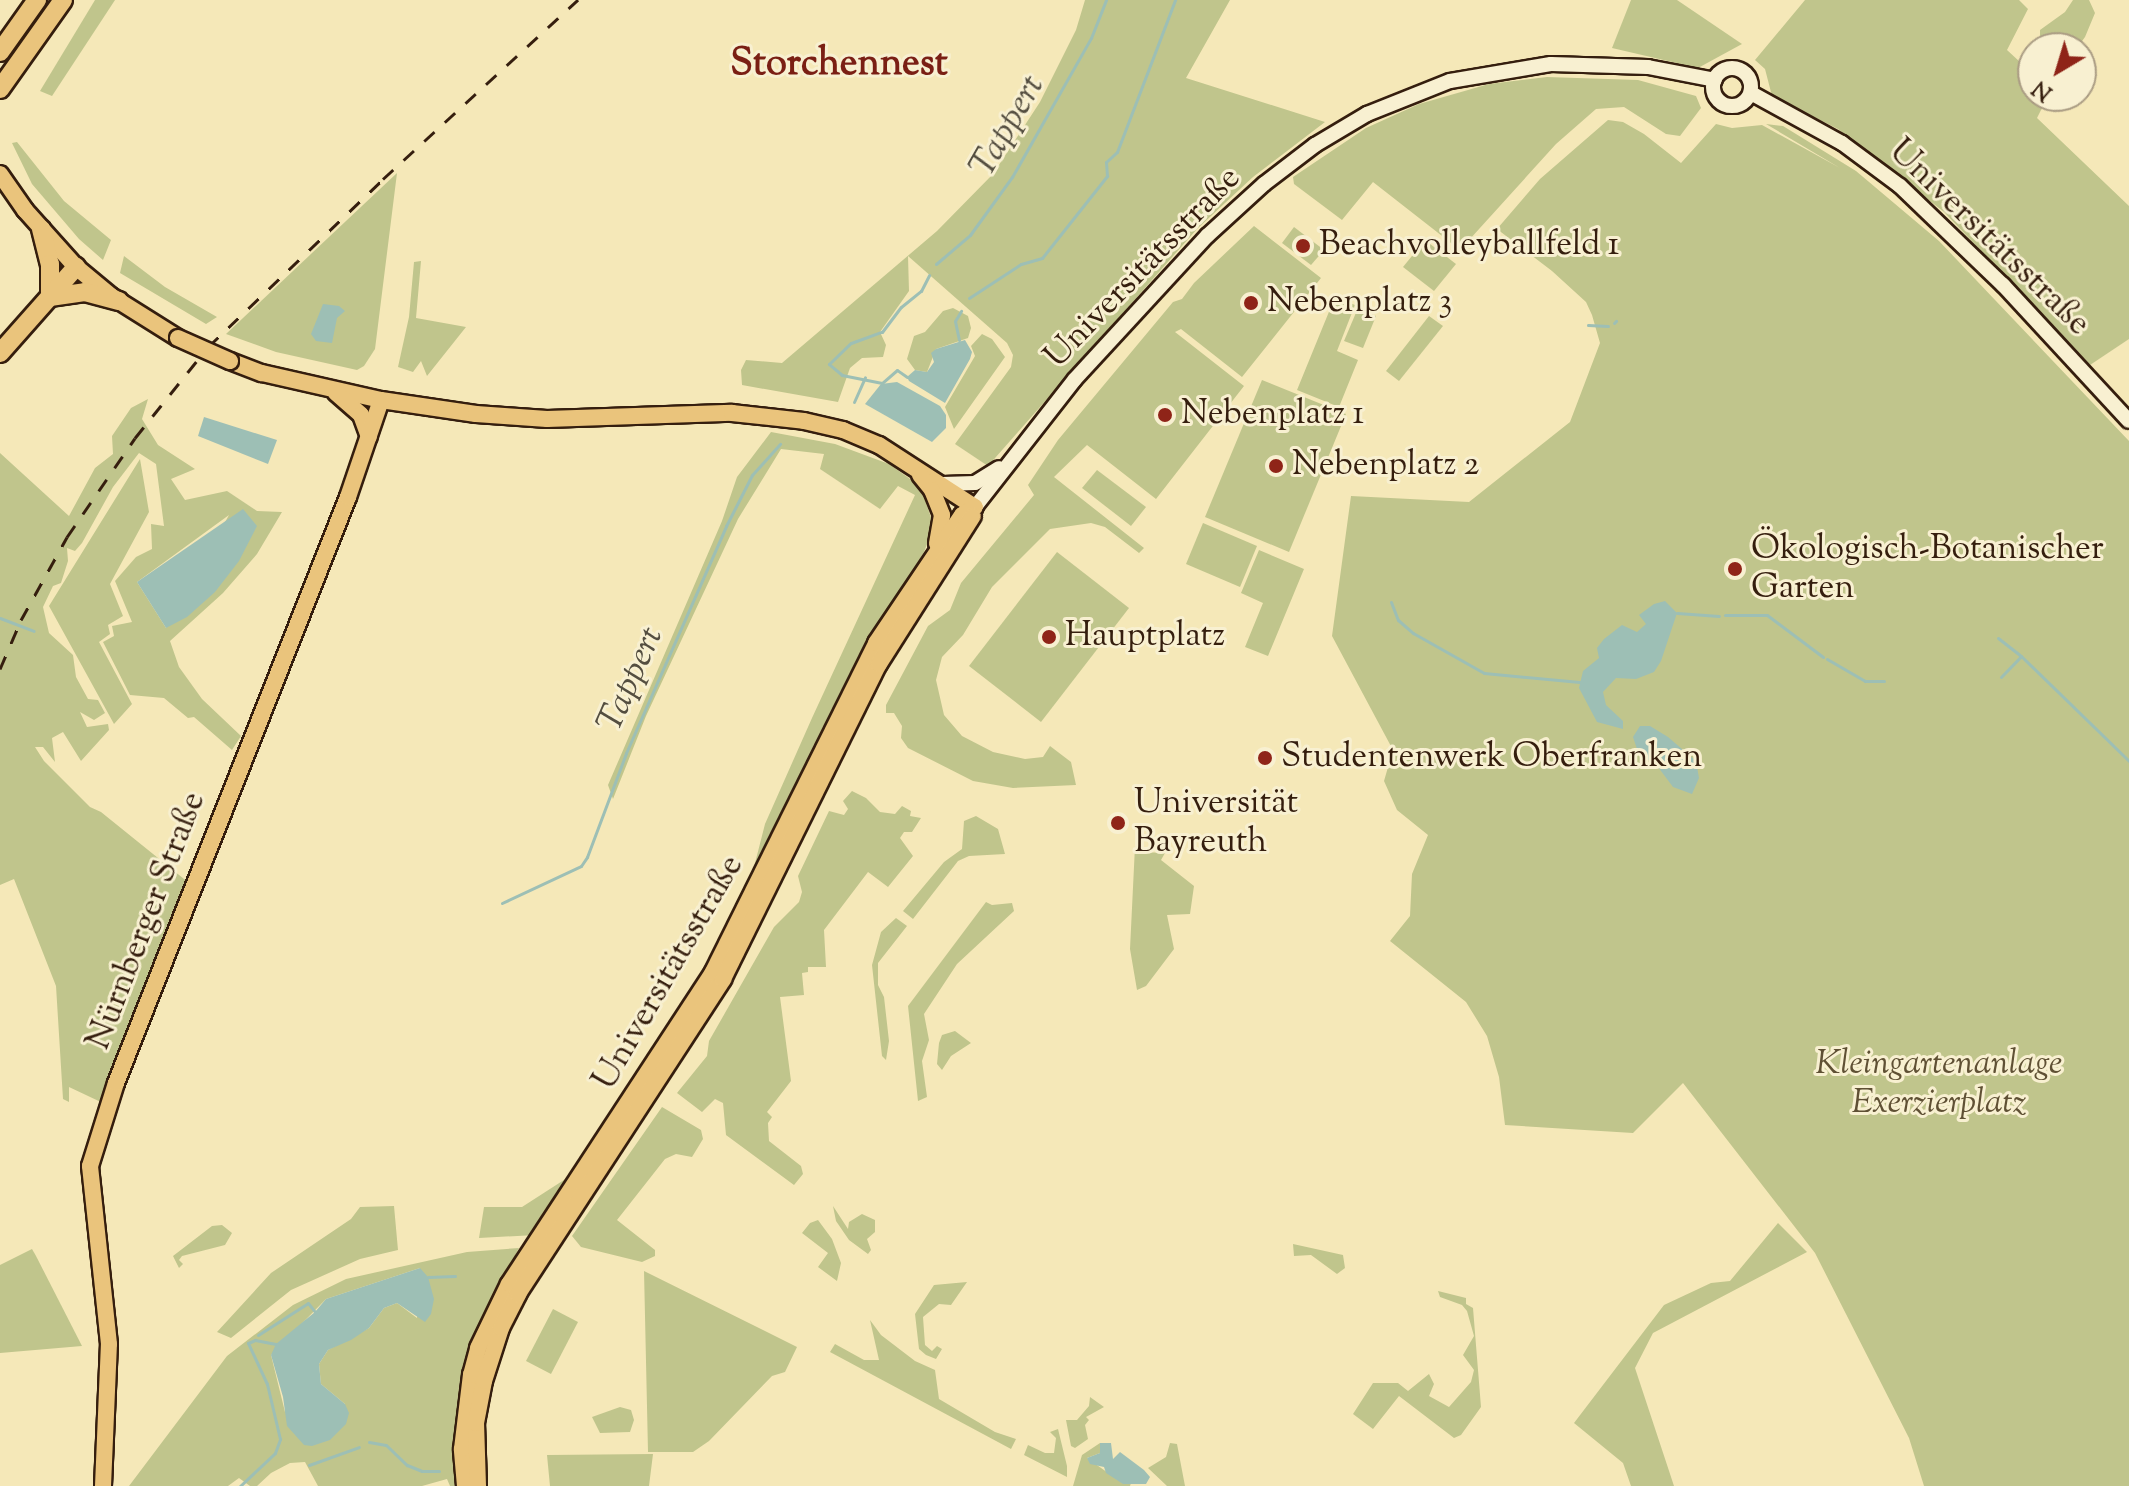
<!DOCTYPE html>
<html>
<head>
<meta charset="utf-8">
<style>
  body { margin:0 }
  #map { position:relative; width:2129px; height:1486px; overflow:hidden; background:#f5e8b8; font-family:"Sorts Mill Goudy",serif }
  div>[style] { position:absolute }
  .green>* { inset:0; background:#c0c58c }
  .water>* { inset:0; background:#9dbfb5 }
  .stream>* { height:3px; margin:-1.5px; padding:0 1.5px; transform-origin:1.5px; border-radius:1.5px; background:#9dbfb5 }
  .roads { filter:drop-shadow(2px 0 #351e0e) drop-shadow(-2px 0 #351e0e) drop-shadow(0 2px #351e0e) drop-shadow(0 -2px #351e0e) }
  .secondary>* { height:14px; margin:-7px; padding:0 7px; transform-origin:7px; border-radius:7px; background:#f8f0d1 }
  .secondary>.ring { margin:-7px; padding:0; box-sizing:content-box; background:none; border:14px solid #f8f0d1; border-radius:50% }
  .primary>* { height:16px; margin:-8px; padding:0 8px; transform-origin:8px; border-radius:8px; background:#eac47c }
  .highway>* { height:18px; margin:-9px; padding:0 9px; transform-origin:9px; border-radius:9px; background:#eac47c }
  .rail>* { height:3px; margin-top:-1.5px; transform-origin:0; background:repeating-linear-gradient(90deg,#351e0e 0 14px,transparent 0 28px) }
  .bridges { filter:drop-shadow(2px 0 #351e0e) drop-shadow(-2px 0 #351e0e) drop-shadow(0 2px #351e0e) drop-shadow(0 -2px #351e0e) }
  .primary-bridge>* { height:16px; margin:-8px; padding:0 8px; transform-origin:8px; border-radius:8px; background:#eac47c }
  .dots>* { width:22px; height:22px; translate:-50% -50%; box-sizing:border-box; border:4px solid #f8f0d1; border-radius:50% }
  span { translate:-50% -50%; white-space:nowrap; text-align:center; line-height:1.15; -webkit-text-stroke:6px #f8f0d1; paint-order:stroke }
  .street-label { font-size:34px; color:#351e0e }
  .poi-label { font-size:34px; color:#351e0e }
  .left { translate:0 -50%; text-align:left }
  .park-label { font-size:34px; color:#5f5034; font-style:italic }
  .water-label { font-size:36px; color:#544e40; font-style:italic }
  .quarter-label { font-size:38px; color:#7a1f14; font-weight:700 }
  .north { position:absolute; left:2017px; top:32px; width:80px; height:80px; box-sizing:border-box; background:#f8f0d1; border:2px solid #aa9c83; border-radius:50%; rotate:218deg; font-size:22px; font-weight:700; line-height:32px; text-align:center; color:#351e0e }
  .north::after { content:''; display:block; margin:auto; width:28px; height:36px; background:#8f2418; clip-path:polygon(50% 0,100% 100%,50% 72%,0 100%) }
</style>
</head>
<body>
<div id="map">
  <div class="green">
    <i style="clip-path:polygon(95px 0,115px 0,52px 96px,40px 91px)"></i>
    <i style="clip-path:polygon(1085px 0,1230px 0,1186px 78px,1325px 122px,1253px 177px,1197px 229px,988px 466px,955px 444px,1011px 367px,1013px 355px,1007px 343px,908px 256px,909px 291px,880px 332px,886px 345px,883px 357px,862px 358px,850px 368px,838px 402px,742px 385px,741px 370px,746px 360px,782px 363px,937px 231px,993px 174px,1040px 102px,1076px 30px)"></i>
    <i style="clip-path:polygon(1631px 0,1677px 0,1742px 44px,1698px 68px,1612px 48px)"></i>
    <i style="clip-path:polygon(1805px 0,2019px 0,2028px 9px,2007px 50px,2033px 74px,2033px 96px,2048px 96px,2037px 118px,2129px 206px,2129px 339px,2090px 365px,1944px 212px,1838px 129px,1772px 96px,1765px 69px,1755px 60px)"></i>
    <i style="clip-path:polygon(2073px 0,2089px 0,2095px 13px,2085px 37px,2077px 48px,2045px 48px,2040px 44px,2040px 30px,2065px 12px)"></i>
    <i style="clip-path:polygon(1547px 77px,1638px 80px,1696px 96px,1701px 108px,1680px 136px,1666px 134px,1624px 107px,1596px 109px,1556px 144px,1460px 250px,1373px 182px,1342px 220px,1294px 184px,1293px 177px,1366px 128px,1419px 104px,1489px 84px)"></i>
    <i style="clip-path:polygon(1608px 120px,1623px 122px,1644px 134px,1681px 163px,1716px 124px,1732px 128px,1762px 125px,1840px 168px,1766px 124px,1783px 126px,1809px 142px,1856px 171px,1939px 241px,2129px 441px,2129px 1486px,1924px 1486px,1909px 1438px,1815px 1253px,1683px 1083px,1633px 1133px,1505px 1125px,1499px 1077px,1487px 1036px,1466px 1002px,1390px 941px,1410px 916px,1412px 874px,1428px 835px,1397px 810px,1384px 781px,1393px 750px,1332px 636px,1351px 496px,1469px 502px,1570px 422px,1600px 343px,1592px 315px,1586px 302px,1552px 271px,1497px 229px,1540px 179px)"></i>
    <i style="clip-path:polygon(17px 142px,64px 201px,111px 240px,103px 260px,79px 239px,32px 184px,12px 143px)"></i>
    <i style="clip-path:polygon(397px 173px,375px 349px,364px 366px,357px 370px,276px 352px,226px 334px)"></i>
    <i style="clip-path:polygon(1254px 226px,1321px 278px,1242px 377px,1181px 329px,1175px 332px,1244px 386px,1156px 499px,1087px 445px,1054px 477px,1144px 548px,1139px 553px,1105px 527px,1091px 523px,1050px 529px,992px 587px,963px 635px,942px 657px,936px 680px,944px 715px,962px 736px,993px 752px,1025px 759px,1043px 757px,1050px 746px,1071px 762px,1076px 785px,1013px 788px,973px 781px,908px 748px,901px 738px,902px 726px,894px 713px,886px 713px,886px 705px,928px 626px,950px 610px,961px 583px,1034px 495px,1028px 485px,1058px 440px,1173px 302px,1182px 299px,1194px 283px)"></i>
    <i style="clip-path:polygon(1294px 227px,1324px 250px,1311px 265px,1282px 243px)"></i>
    <i style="clip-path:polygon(1425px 240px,1456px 264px,1434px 291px,1403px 267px)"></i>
    <i style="clip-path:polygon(124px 256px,165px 287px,217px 317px,206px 324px,120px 273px)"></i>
    <i style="clip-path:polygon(421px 261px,416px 318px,466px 327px,427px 376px,421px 361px,413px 372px,398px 367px,409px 317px,414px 262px)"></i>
    <i style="clip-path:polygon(1335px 297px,1355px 305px,1337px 351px,1358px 360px,1339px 407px,1297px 390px)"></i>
    <i style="clip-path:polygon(953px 308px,968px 316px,971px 328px,968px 338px,936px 349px,927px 372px,915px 370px,907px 359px,914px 336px,925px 332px,943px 311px)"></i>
    <i style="clip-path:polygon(1358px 308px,1376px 316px,1363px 348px,1344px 341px)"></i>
    <i style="clip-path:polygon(1429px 316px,1443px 326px,1399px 381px,1386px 371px)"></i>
    <i style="clip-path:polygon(982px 334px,992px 339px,1005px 357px,954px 429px,945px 407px,975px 356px,971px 346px)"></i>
    <i style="clip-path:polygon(1262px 380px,1346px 414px,1289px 552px,1205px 517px)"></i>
    <i style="clip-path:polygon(evenodd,148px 399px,142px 419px,158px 445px,195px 469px,171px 479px,185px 500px,227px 491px,257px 511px,282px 512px,257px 554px,223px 593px,170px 641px,179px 667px,202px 699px,241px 736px,232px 750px,194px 717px,188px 718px,164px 698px,130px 695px,103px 642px,114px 636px,112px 626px,132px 622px,115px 581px,136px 557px,152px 549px,151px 524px,164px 526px,156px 464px,139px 453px,113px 487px,82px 543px,75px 551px,67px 548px,68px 561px,61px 583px,53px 586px,43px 607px,49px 633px,73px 655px,76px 677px,88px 699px,98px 700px,105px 713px,94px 720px,80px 712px,87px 727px,108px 724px,109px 730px,81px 761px,63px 732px,52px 738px,55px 762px,43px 747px,35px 747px,44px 761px,90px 807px,101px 812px,189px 883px,105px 1104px,69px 1087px,69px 1102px,63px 1099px,56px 986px,14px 879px,0 885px,0 453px,69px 516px,95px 468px,113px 454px,112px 436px,131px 408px,148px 399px,229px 515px,166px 628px,137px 582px,229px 515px)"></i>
    <i style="clip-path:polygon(771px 432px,835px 444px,889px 464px,920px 486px,934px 526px,924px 552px,864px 653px,761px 876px,689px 1006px,536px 1235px,479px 1238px,484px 1207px,522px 1207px,567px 1178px,641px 1072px,712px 956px,754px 867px,765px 824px,812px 718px,915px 495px,898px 486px,880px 509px,820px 469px,824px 454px,781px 449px,738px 519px,646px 716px,613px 799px,608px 785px,722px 521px,737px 477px)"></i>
    <i style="clip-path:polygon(140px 459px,149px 512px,110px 584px,123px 616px,108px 625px,110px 634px,99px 642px,132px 704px,114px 724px,49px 606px)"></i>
    <i style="clip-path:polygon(1097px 470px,1146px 507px,1131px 526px,1082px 488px)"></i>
    <i style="clip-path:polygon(1203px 523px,1257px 546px,1240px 587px,1186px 564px)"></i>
    <i style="clip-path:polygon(1259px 550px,1304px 569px,1268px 656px,1245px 647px,1263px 603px,1241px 593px)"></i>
    <i style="clip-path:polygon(1057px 552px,1129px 608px,1041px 722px,969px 666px)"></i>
    <i style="clip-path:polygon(852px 791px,866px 798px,880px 812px,895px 814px,902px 806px,911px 811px,910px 816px,921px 818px,912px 832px,904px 832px,900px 838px,913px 856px,888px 887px,868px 872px,824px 930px,826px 967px,808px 967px,808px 972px,802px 973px,804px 995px,780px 997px,791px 1081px,767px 1112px,772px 1117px,768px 1123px,769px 1141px,801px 1166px,803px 1174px,794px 1185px,726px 1135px,723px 1103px,715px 1099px,702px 1112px,677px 1093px,707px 1056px,709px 1041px,774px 927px,799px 902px,802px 892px,798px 876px,829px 811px,844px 815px,848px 809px,843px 801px)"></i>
    <i style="clip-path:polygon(976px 816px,998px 829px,1005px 854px,969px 856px,958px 861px,913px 919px,903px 911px,944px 862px,962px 849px,964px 821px)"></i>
    <i style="clip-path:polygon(1135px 846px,1142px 852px,1165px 853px,1161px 860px,1194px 886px,1190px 914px,1167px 915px,1174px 949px,1146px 986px,1137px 990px,1130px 949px)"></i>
    <i style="clip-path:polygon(986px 902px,992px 905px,1012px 903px,1014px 911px,957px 964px,924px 1014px,929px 1040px,922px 1061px,927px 1097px,918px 1101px,908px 1006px)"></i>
    <i style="clip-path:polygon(896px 918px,907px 926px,878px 963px,878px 985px,884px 997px,889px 1041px,886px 1060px,882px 1056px,872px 965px,881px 932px)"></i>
    <i style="clip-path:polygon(955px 1031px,971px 1043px,951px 1056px,942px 1070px,937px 1064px,939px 1043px,942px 1035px)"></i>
    <i style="clip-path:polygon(662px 1107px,701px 1130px,703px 1139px,692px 1157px,676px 1154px,665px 1159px,617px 1220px,655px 1250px,655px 1256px,642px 1262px,581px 1247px,572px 1236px)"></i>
    <i style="clip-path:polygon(394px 1206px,398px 1250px,360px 1259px,291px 1290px,231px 1338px,217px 1332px,271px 1273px,351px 1219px,360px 1207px)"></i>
    <i style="clip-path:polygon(833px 1206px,848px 1229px,849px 1222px,862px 1214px,875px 1220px,875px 1232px,867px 1239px,871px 1250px,868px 1254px,849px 1240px,836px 1221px)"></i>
    <i style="clip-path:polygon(818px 1220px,832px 1239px,841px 1263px,837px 1281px,818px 1267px,828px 1253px,802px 1233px,810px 1223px)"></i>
    <i style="clip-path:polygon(1778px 1223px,1807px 1252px,1653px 1333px,1635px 1368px,1674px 1486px,1631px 1486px,1623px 1463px,1574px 1423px,1664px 1305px,1711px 1283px,1730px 1281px)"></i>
    <i style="clip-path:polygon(222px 1225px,232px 1233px,225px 1245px,182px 1256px,179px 1260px,183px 1264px,179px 1268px,173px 1256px,212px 1226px)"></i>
    <i style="clip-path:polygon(1293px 1244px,1343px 1255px,1345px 1268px,1337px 1274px,1311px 1255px,1294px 1256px)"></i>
    <i style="clip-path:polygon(evenodd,519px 1248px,482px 1318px,465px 1375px,458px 1486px,450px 1486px,447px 1479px,422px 1486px,318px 1486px,305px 1462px,290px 1463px,271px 1473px,257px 1486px,250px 1486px,239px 1478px,228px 1486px,129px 1486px,227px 1356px,293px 1305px,346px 1279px,467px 1252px,519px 1248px,420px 1268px,417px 1318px,397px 1303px,384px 1308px,369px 1328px,328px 1350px,319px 1364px,321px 1384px,345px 1404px,285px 1412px,271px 1355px,326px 1299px,420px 1268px)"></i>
    <i style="clip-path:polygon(32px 1249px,36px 1256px,82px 1346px,0 1353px,0 1265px)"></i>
    <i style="clip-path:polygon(644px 1271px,797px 1347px,785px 1372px,772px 1376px,709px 1441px,693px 1452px,648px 1452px)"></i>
    <i style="clip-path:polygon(967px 1282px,951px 1305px,939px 1304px,923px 1317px,925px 1345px,932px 1351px,937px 1346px,942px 1349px,936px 1359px,926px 1355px,919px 1349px,915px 1314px,934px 1285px)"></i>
    <i style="clip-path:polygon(1438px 1291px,1466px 1298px,1466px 1304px,1473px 1308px,1481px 1407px,1461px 1435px,1454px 1438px,1399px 1396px,1373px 1429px,1353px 1414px,1373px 1383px,1398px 1383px,1408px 1391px,1429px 1374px,1434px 1384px,1429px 1396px,1449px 1407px,1471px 1382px,1474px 1370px,1463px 1355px,1474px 1336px,1467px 1311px,1462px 1305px,1440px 1297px)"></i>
    <i style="clip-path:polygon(553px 1309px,578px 1322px,551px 1374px,526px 1361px)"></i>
    <i style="clip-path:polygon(870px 1320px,881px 1335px,915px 1361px,935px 1370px,939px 1399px,995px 1432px,1016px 1439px,1011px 1449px,830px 1352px,835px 1344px,864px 1360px,879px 1360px)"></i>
    <i style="clip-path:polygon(1090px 1397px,1104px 1407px,1086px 1417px,1089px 1420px,1085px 1425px,1088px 1439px,1075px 1448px,1071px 1446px,1066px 1420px,1077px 1420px,1089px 1406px)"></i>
    <i style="clip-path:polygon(620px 1407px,631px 1410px,634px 1420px,630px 1432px,600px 1433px,592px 1417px)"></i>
    <i style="clip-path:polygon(1058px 1429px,1067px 1466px,1067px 1477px,1024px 1455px,1028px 1445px,1045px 1453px,1054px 1453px,1056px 1438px,1050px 1432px)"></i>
    <i style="clip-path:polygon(1100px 1443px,1100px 1453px,1087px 1458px,1118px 1480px,1131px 1483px,1130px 1486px,1073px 1486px,1082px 1455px)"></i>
    <i style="clip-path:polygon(1170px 1443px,1177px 1444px,1185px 1486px,1167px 1486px,1148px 1468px,1166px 1457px)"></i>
    <i style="clip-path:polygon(653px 1454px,649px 1486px,550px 1486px,547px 1455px)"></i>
  </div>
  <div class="water">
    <i style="clip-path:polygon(323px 304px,339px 306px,345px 311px,337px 318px,332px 343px,316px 341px,311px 334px)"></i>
    <i style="clip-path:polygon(965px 340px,972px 352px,970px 359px,945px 403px,909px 381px,907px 377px,915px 370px,927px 372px,934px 362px,931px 353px,936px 349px)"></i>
    <i style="clip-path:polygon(897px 382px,940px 406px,946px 415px,946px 428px,932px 442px,865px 404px,881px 384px)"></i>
    <i style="clip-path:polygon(204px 417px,277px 440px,268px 464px,198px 436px)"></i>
    <i style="clip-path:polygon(243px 509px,257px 526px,239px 561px,215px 592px,187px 617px,166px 628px,137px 582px)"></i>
    <i style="clip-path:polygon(1665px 601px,1677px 613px,1661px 661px,1654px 672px,1636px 679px,1616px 678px,1603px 692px,1606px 705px,1623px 721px,1623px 729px,1597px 722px,1579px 688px,1583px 671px,1599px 658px,1597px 648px,1604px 639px,1622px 625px,1637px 632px,1646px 624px,1639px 615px,1654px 604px)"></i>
    <i style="clip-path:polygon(1640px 726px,1650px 726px,1668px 737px,1696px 761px,1699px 778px,1692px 794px,1673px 787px,1658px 767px,1638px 752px,1633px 737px)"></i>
    <i style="clip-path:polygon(420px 1268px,428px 1277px,434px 1299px,431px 1314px,425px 1322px,397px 1303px,384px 1308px,369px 1328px,351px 1340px,328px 1350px,319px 1364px,321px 1384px,345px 1404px,349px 1413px,346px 1424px,330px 1440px,312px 1446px,304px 1445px,287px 1426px,283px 1397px,271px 1355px,276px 1344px,315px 1312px,326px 1299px)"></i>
    <i style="clip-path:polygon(1100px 1443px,1111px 1443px,1113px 1459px,1120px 1452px,1144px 1470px,1150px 1477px,1146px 1484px,1123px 1484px,1106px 1473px,1104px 1467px,1090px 1464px,1087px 1458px,1100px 1453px)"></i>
  </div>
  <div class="stream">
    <i style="left:936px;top:264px;width:45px;rotate:-40.5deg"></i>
    <i style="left:970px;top:235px;width:72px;rotate:-54.1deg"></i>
    <i style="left:1012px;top:177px;width:160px;rotate:-60.4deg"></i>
    <i style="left:1091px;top:38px;width:41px;rotate:-68.5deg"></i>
    <i style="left:969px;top:298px;width:62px;rotate:-33.2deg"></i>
    <i style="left:1021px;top:264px;width:22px;rotate:-16deg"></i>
    <i style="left:1042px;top:258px;width:105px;rotate:-51.6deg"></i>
    <i style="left:1107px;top:176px;width:14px;rotate:-94deg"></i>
    <i style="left:1106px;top:162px;width:15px;rotate:-42deg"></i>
    <i style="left:1117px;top:152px;width:163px;rotate:-69.1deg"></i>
    <i style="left:1614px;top:323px;width:3px;rotate:-45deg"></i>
    <i style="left:1588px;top:325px;width:20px;rotate:3deg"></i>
    <i style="left:959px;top:340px;width:19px;rotate:-102deg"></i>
    <i style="left:955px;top:321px;width:12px;rotate:-59deg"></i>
    <i style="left:907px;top:377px;width:12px;rotate:-145deg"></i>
    <i style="left:897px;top:370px;width:20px;rotate:139deg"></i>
    <i style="left:882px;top:383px;width:41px;rotate:-168.7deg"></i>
    <i style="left:842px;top:375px;width:17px;rotate:-140deg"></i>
    <i style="left:829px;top:364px;width:30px;rotate:-44deg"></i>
    <i style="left:851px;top:343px;width:33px;rotate:-20deg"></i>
    <i style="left:882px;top:332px;width:31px;rotate:-53deg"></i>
    <i style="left:901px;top:307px;width:26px;rotate:-39deg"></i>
    <i style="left:921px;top:291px;width:18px;rotate:-63deg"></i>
    <i style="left:854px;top:402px;width:27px;rotate:-66deg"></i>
    <i style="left:1391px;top:602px;width:19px;rotate:69deg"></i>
    <i style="left:1398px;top:620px;width:20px;rotate:41deg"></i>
    <i style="left:1413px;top:633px;width:81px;rotate:29.4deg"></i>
    <i style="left:1484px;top:673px;width:96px;rotate:5.4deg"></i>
    <i style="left:1677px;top:613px;width:42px;rotate:4.1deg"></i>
    <i style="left:1725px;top:615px;width:42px"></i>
    <i style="left:1767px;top:615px;width:70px;rotate:36.9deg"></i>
    <i style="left:0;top:618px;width:36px;rotate:21deg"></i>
    <i style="left:1998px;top:638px;width:28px;rotate:38deg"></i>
    <i style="left:1827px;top:659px;width:44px;rotate:30.1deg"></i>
    <i style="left:1865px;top:681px;width:19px"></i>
    <i style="left:2001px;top:677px;width:29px;rotate:-46deg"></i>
    <i style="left:2021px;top:656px;width:151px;rotate:44.2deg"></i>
    <i style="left:502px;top:903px;width:87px;rotate:-25.1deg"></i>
    <i style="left:581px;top:866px;width:11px;rotate:-56deg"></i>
    <i style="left:587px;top:857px;width:111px;rotate:-69.4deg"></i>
    <i style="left:626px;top:753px;width:248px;rotate:-66.2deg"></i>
    <i style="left:726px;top:526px;width:57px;rotate:-63deg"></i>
    <i style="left:752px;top:475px;width:42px;rotate:-47.9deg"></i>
    <i style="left:428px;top:1277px;width:27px;rotate:-2deg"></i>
    <i style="left:258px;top:1335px;width:59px;rotate:-32.6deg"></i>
    <i style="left:308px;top:1303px;width:11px;rotate:52deg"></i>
    <i style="left:369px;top:1442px;width:17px;rotate:10deg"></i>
    <i style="left:386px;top:1445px;width:29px;rotate:44deg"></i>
    <i style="left:407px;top:1465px;width:16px;rotate:22deg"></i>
    <i style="left:422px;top:1471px;width:17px"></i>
    <i style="left:309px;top:1465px;width:53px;rotate:-19.8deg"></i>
    <i style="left:240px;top:1486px;width:48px;rotate:-43.3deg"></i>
    <i style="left:275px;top:1453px;width:15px;rotate:-70deg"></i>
    <i style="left:280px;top:1439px;width:57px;rotate:-103.3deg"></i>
    <i style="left:267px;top:1384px;width:45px;rotate:-114.9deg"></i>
    <i style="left:248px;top:1343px;width:8px;rotate:-23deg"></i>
    <i style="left:255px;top:1340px;width:21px;rotate:11deg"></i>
  </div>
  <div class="roads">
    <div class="secondary">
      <i class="ring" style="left:1713px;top:68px;width:24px;height:24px"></i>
      <i style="left:1751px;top:93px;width:104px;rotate:28.8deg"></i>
      <i style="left:1842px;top:143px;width:72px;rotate:36.6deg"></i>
      <i style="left:1900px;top:186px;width:143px;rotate:43.9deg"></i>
      <i style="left:2003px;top:285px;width:185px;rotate:47.2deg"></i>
      <i style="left:943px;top:484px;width:32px;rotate:-2deg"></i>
      <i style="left:975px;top:483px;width:28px;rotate:-32deg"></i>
      <i style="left:975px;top:507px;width:162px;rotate:-52deg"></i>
      <i style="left:1075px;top:379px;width:195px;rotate:-47.3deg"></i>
      <i style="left:1207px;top:236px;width:77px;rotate:-42.4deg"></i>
      <i style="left:1264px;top:184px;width:64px;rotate:-37.4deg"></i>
      <i style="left:1315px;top:145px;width:61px;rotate:-30.8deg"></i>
      <i style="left:1367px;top:114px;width:89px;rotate:-21.7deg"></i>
      <i style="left:1450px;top:81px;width:102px;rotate:-9.6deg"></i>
      <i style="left:1551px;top:64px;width:97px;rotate:1.8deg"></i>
      <i style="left:1648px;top:67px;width:68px;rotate:11deg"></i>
    </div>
    <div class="primary">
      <i style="left:0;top:174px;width:44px;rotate:55.2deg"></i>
      <i style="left:25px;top:210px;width:76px;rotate:48.2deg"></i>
      <i style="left:76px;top:267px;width:45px;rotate:39.6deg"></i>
      <i style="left:111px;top:296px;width:79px;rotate:32.1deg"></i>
      <i style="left:230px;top:361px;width:34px;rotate:21deg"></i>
      <i style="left:262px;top:373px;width:122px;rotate:12.8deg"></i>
      <i style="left:381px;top:400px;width:96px;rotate:8.4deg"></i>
      <i style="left:476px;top:414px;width:71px;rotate:4deg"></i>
      <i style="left:547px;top:419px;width:185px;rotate:-1.9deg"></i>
      <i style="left:732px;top:413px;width:72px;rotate:6.3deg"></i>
      <i style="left:804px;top:421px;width:40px;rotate:13deg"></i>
      <i style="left:843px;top:430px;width:39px;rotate:23deg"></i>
      <i style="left:879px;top:445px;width:114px;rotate:32.9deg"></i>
      <i style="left:336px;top:393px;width:33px;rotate:41deg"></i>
      <i style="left:361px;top:415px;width:23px;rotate:70deg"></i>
      <i style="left:920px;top:475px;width:19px;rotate:51deg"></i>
      <i style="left:932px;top:490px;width:27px;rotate:68deg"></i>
      <i style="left:942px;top:515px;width:29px;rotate:100deg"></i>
      <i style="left:103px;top:1486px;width:142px;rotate:-87.6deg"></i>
      <i style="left:109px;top:1344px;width:179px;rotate:-96.1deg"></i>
      <i style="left:90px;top:1166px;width:87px;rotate:-72.6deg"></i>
      <i style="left:116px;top:1083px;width:630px;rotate:-68.4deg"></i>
      <i style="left:348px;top:497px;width:102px;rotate:-71.2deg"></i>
      <i style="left:465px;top:1486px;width:37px;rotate:-95deg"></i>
      <i style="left:462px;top:1449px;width:75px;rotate:-83.1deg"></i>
      <i style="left:471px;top:1375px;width:28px;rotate:-75deg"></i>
      <i style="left:478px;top:1348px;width:71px;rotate:-64.2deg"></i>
      <i style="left:509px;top:1284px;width:373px;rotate:-56.8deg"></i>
      <i style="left:713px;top:972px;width:367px;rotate:-63.6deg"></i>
      <i style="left:876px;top:643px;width:154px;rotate:-56.1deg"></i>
      <i style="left:962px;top:515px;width:15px;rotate:-32deg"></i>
      <i style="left:478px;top:1486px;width:63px;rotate:-91.8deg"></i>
      <i style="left:476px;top:1423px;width:43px;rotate:-79.2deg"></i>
      <i style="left:484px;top:1381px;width:56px;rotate:-72.2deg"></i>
      <i style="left:501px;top:1328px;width:38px;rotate:-63deg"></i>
      <i style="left:518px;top:1294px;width:376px;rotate:-56.9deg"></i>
      <i style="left:723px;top:979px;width:352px;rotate:-63.7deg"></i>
      <i style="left:879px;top:664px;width:175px;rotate:-57.6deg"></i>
    </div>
    <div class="highway">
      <i style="left:0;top:52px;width:64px;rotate:-54.6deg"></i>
      <i style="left:0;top:89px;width:109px;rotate:-54.7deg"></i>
      <i style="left:41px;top:229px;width:36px;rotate:76deg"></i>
      <i style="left:50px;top:264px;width:33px;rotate:90deg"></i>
      <i style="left:50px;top:297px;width:35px;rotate:-8deg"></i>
      <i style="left:85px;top:292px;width:35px;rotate:15deg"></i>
      <i style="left:0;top:353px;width:115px;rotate:-48.5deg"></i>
    </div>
  </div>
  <div class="rail">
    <i style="left:0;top:669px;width:53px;rotate:-66.8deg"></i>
    <i style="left:21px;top:620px;width:95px;rotate:-61deg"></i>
    <i style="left:67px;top:537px;width:120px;rotate:-55.5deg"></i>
    <i style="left:135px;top:438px;width:117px;rotate:-51.3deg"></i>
    <i style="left:208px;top:347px;width:243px;rotate:-43.8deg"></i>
    <i style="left:383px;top:179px;width:265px;rotate:-42.6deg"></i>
  </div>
  <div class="bridges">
    <div class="primary-bridge">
      <i style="left:178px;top:338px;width:57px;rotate:23.9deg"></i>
    </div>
  </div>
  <div class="dots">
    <i style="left:1303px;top:246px;background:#8f2418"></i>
    <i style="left:1251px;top:303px;background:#8f2418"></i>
    <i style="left:1165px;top:415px;background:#8f2418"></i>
    <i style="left:1276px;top:466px;background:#8f2418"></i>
    <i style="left:1735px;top:569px;background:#8f2418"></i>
    <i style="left:1049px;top:637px;background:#8f2418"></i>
    <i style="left:1265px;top:758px;background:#8f2418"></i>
    <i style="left:1118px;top:823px;background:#8f2418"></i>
  </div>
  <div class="street-label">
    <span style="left:1989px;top:238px;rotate:44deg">Universitätsstraße</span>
    <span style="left:1143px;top:268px;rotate:-46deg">Universitätsstraße</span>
    <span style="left:147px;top:921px;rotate:-69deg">Nürnberger Straße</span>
    <span style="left:669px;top:973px;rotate:-60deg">Universitätsstraße</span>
  </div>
  <div class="poi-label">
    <span class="left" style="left:1319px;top:246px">Beachvolleyballfeld 1</span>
    <span class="left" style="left:1267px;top:303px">Nebenplatz 3</span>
    <span class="left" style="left:1181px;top:415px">Nebenplatz 1</span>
    <span class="left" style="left:1292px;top:466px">Nebenplatz 2</span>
    <span class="left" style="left:1751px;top:569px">Ökologisch-Botanischer<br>Garten</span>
    <span class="left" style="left:1065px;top:637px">Hauptplatz</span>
    <span class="left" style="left:1281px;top:758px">Studentenwerk Oberfranken</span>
    <span class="left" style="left:1134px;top:823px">Universität<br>Bayreuth</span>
  </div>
  <div class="park-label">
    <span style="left:1939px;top:1084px">Kleingartenanlage<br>Exerzierplatz</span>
  </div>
  <div class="water-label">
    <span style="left:1009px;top:127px;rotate:-60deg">Tappert</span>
    <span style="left:632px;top:680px;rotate:-66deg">Tappert</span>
  </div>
  <div class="quarter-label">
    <span style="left:839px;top:66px">Storchennest</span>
  </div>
  <div class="north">N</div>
</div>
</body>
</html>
